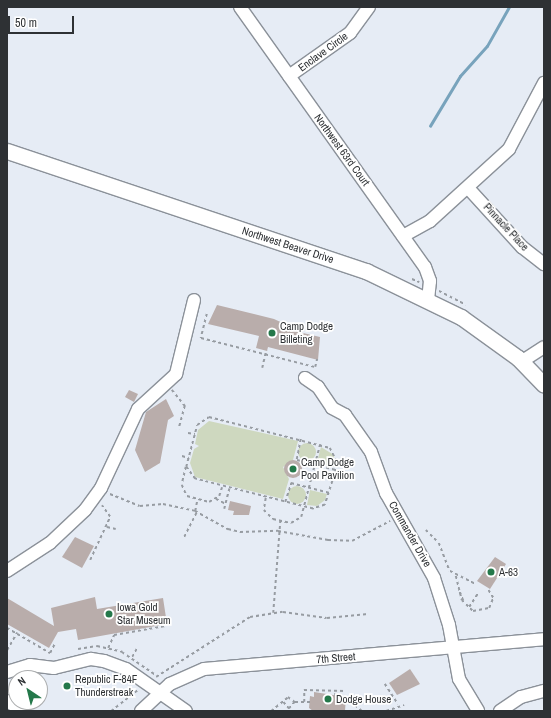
<!DOCTYPE html>
<html>
<head>
<meta charset="utf-8">
<style>
  body { margin:0 }
  #map { position:relative; width:551px; height:718px; overflow:hidden; background:#e6ecf5; font-family:"Archivo Narrow",sans-serif }
  div>[style] { position:absolute }
  .green>* { inset:0; background:#ced8bf }
  .round { border-radius:50% }
  .stream>* { height:2.5px; margin:-1.25px; padding:0 1.25px; transform-origin:1.25px; border-radius:1.25px; background:#78a3bc }
  .building>* { inset:0; background:#b9adab }
  .path>* { height:1.5px; margin-top:-0.75px; transform-origin:0; background:repeating-linear-gradient(90deg,#979ca2 0 3px,transparent 0 6px) }
  .roads { filter:drop-shadow(1px 0 #8b9199) drop-shadow(-1px 0 #8b9199) drop-shadow(0 1px #8b9199) drop-shadow(0 -1px #8b9199) }
  .minor>* { height:12px; margin:-6px; padding:0 6px; transform-origin:6px; border-radius:6px; background:#fff }
  .major>* { height:15px; margin:-7.5px; padding:0 7.5px; transform-origin:7.5px; border-radius:7.5px; background:#fff }
  .dots>* { width:11px; height:11px; translate:-50% -50%; box-sizing:border-box; border:2px solid #fff; border-radius:50% }
  span { translate:-50% -50%; white-space:nowrap; text-align:center; line-height:1.15; -webkit-text-stroke:3.5px #fff; paint-order:stroke }
  .street-label { font-size:11px; color:#2e3134 }
  .poi-label { font-size:11px; color:#2e3134 }
  .left { translate:0 -50%; text-align:left }
  .frame { position:absolute; inset:0; border:8px solid #2e3134; pointer-events:none }
  .north { position:absolute; left:8px; top:670px; width:40px; height:40px; box-sizing:border-box; background:#fff; border:1px solid #abadae; border-radius:50%; rotate:325deg; font-size:11px; font-weight:700; line-height:16px; text-align:center; color:#2e3134 }
  .north::after { content:''; display:block; margin:auto; width:14px; height:18px; background:#24784a; clip-path:polygon(50% 0,100% 100%,50% 72%,0 100%) }
  .scale { position:absolute; left:8px; top:16px; width:66px; height:18px; box-sizing:border-box; border:2px solid #2e3134; border-top:0; padding-left:5px; font-size:12px; line-height:14px; white-space:nowrap; color:#2e3134; -webkit-text-stroke:3px #fff; paint-order:stroke }
</style>
</head>
<body>
<div id="map">
  <div class="green">
    <i style="clip-path:polygon(209px 421px,298px 441px,293px 460px,283px 467px,289px 479px,283px 499px,195px 477px,190px 463px,194px 449px,199px 446px,195px 444px,198px 430px)"></i>
    <i class="round" style="left:298px;top:443px;width:18px;height:18px"></i>
    <i style="clip-path:polygon(321px 447px,334px 455px,334px 467px,317px 462px)"></i>
    <i class="round" style="left:288px;top:486px;width:18px;height:18px"></i>
    <i style="clip-path:polygon(310px 490px,327px 494px,325px 500px,317px 506px,307px 505px)"></i>
  </div>
  <div class="stream">
    <i style="left:430px;top:126px;width:58px;rotate:-59deg"></i>
    <i style="left:460px;top:76px;width:40px;rotate:-48deg"></i>
    <i style="left:487px;top:46px;width:45px;rotate:-60.6deg"></i>
  </div>
  <div class="building">
    <i style="clip-path:polygon(217px 305px,274px 319px,287px 325px,286px 329px,320px 337px,318px 360px,268px 347px,267px 351px,256px 348px,259px 336px,208px 324px)"></i>
    <i style="clip-path:polygon(129px 390px,138px 394px,134px 402px,125px 397px)"></i>
    <i style="clip-path:polygon(166px 399px,174px 416px,168px 420px,160px 463px,145px 472px,135px 450px,146px 412px)"></i>
    <i class="round" style="left:284px;top:460px;width:18px;height:18px"></i>
    <i style="clip-path:polygon(230px 501px,251px 506px,249px 515px,233px 515px,234px 511px,228px 510px)"></i>
    <i style="clip-path:polygon(75px 537px,94px 546px,82px 568px,62px 557px)"></i>
    <i style="clip-path:polygon(495px 557px,506px 564px,490px 589px,477px 581px)"></i>
    <i style="clip-path:polygon(95px 597px,97px 609px,163px 598px,167px 624px,78px 640px,76px 629px,58px 632px,49px 648px,7px 624px,7px 598px,54px 626px,51px 608px)"></i>
    <i style="clip-path:polygon(410px 669px,420px 684px,397px 695px,389px 683px)"></i>
    <i style="clip-path:polygon(314px 692px,346px 697px,345px 711px,313px 711px,309px 708px,310px 696px,314px 697px)"></i>
  </div>
  <div class="path">
    <i style="left:412px;top:279px;width:8px;rotate:23deg"></i>
    <i style="left:439px;top:291px;width:30px;rotate:27deg"></i>
    <i style="left:207px;top:314px;width:25px;rotate:104deg"></i>
    <i style="left:201px;top:338px;width:118px;rotate:14.3deg"></i>
    <i style="left:315px;top:367px;width:8px;rotate:-76deg"></i>
    <i style="left:262px;top:368px;width:18px;rotate:-77deg"></i>
    <i style="left:172px;top:390px;width:21px;rotate:51deg"></i>
    <i style="left:185px;top:406px;width:24px;rotate:105deg"></i>
    <i style="left:209px;top:417px;width:125px;rotate:14.4deg"></i>
    <i style="left:330px;top:448px;width:18px;rotate:63deg"></i>
    <i style="left:338px;top:464px;width:43px;rotate:107.6deg"></i>
    <i style="left:325px;top:505px;width:13px;rotate:162deg"></i>
    <i style="left:313px;top:509px;width:122px;rotate:-165.7deg"></i>
    <i style="left:195px;top:479px;width:15px;rotate:-127deg"></i>
    <i style="left:186px;top:467px;width:43px;rotate:-75.3deg"></i>
    <i style="left:197px;top:425px;width:14px;rotate:-34deg"></i>
    <i style="left:188px;top:433px;width:7px;rotate:8deg"></i>
    <i style="left:301px;top:439px;width:21px;rotate:101deg"></i>
    <i style="left:297px;top:460px;width:40px;rotate:14.4deg"></i>
    <i style="left:182px;top:456px;width:7px;rotate:16deg"></i>
    <i style="left:186px;top:467px;width:18px;rotate:103deg"></i>
    <i style="left:182px;top:485px;width:12px;rotate:66deg"></i>
    <i style="left:187px;top:496px;width:23px;rotate:15deg"></i>
    <i style="left:209px;top:502px;width:12px;rotate:-31deg"></i>
    <i style="left:219px;top:496px;width:9px;rotate:-72deg"></i>
    <i style="left:110px;top:494px;width:32px;rotate:22deg"></i>
    <i style="left:140px;top:506px;width:23px;rotate:-5deg"></i>
    <i style="left:163px;top:504px;width:33px;rotate:12deg"></i>
    <i style="left:195px;top:511px;width:38px;rotate:29deg"></i>
    <i style="left:228px;top:529px;width:12px;rotate:14deg"></i>
    <i style="left:240px;top:532px;width:38px;rotate:-2deg"></i>
    <i style="left:278px;top:531px;width:51px;rotate:10.2deg"></i>
    <i style="left:328px;top:540px;width:24px;rotate:2deg"></i>
    <i style="left:352px;top:541px;width:43px;rotate:-27.8deg"></i>
    <i style="left:266px;top:498px;width:12px;rotate:99deg"></i>
    <i style="left:264px;top:510px;width:13px;rotate:45deg"></i>
    <i style="left:273px;top:519px;width:18px;rotate:13deg"></i>
    <i style="left:291px;top:523px;width:12px;rotate:-31deg"></i>
    <i style="left:301px;top:517px;width:75px;rotate:-75.4deg"></i>
    <i style="left:216px;top:499px;width:11px;rotate:27deg"></i>
    <i style="left:285px;top:502px;width:20px;rotate:-72deg"></i>
    <i style="left:291px;top:483px;width:40px;rotate:14.4deg"></i>
    <i style="left:224px;top:509px;width:21px;rotate:-76deg"></i>
    <i style="left:195px;top:511px;width:10px;rotate:-79deg"></i>
    <i style="left:107px;top:527px;width:9px;rotate:13deg"></i>
    <i style="left:426px;top:530px;width:18px;rotate:45deg"></i>
    <i style="left:439px;top:543px;width:30px;rotate:69deg"></i>
    <i style="left:450px;top:571px;width:28px;rotate:27deg"></i>
    <i style="left:184px;top:537px;width:28px;rotate:-63deg"></i>
    <i style="left:90px;top:560px;width:47px;rotate:-65.1deg"></i>
    <i style="left:110px;top:517px;width:14px;rotate:-126deg"></i>
    <i style="left:456px;top:576px;width:25px;rotate:76deg"></i>
    <i style="left:462px;top:600px;width:16px;rotate:45deg"></i>
    <i style="left:473px;top:611px;width:16px;rotate:-11deg"></i>
    <i style="left:489px;top:608px;width:11px;rotate:-68deg"></i>
    <i style="left:493px;top:598px;width:9px;rotate:-122deg"></i>
    <i style="left:460px;top:592px;width:11px;rotate:68deg"></i>
    <i style="left:469px;top:607px;width:17px;rotate:-57deg"></i>
    <i style="left:273px;top:613px;width:92px;rotate:-85.6deg"></i>
    <i style="left:7px;top:628px;width:50px;rotate:30.2deg"></i>
    <i style="left:50px;top:653px;width:11px;rotate:-63deg"></i>
    <i style="left:108px;top:648px;width:14px;rotate:-65deg"></i>
    <i style="left:114px;top:635px;width:52px;rotate:-10deg"></i>
    <i style="left:78px;top:649px;width:19px;rotate:-9deg"></i>
    <i style="left:97px;top:646px;width:26px;rotate:13deg"></i>
    <i style="left:122px;top:652px;width:42px;rotate:34.4deg"></i>
    <i style="left:7px;top:650px;width:20px;rotate:-60deg"></i>
    <i style="left:132px;top:657px;width:10px;rotate:-61deg"></i>
    <i style="left:156px;top:677px;width:112px;rotate:-32.6deg"></i>
    <i style="left:250px;top:617px;width:33px;rotate:-9deg"></i>
    <i style="left:283px;top:612px;width:44px;rotate:7.8deg"></i>
    <i style="left:327px;top:618px;width:41px;rotate:-5.6deg"></i>
    <i style="left:385px;top:684px;width:24px;rotate:57deg"></i>
    <i style="left:335px;top:696px;width:5px;rotate:-90deg"></i>
    <i style="left:295px;top:702px;width:15px"></i>
    <i style="left:304px;top:702px;width:12px;rotate:-90deg"></i>
    <i style="left:304px;top:690px;width:41px;rotate:1.4deg"></i>
    <i style="left:355px;top:705px;width:9px;rotate:41deg"></i>
    <i style="left:111px;top:711px;width:34px;rotate:-38deg"></i>
    <i style="left:271px;top:711px;width:22px;rotate:-39deg"></i>
    <i style="left:288px;top:697px;width:9px;rotate:36deg"></i>
    <i style="left:295px;top:702px;width:9px;rotate:131deg"></i>
    <i style="left:289px;top:709px;width:9px;rotate:-131deg"></i>
    <i style="left:386px;top:711px;width:19px;rotate:-18deg"></i>
  </div>
  <div class="roads">
    <div class="minor">
      <i style="left:240px;top:7px;width:319px;rotate:54.6deg"></i>
      <i style="left:425px;top:267px;width:15px;rotate:70deg"></i>
      <i style="left:430px;top:281px;width:18px;rotate:96deg"></i>
      <i style="left:289px;top:76px;width:75px;rotate:-35.2deg"></i>
      <i style="left:350px;top:33px;width:32px;rotate:-54deg"></i>
      <i style="left:469px;top:189px;width:79px;rotate:47.6deg"></i>
      <i style="left:522px;top:247px;width:28px;rotate:38deg"></i>
      <i style="left:403px;top:236px;width:31px;rotate:-29deg"></i>
      <i style="left:430px;top:221px;width:107px;rotate:-42.3deg"></i>
      <i style="left:509px;top:149px;width:75px;rotate:-62.1deg"></i>
      <i style="left:521px;top:362px;width:27px;rotate:-33deg"></i>
      <i style="left:305px;top:378px;width:16px;rotate:35deg"></i>
      <i style="left:318px;top:387px;width:25px;rotate:56deg"></i>
      <i style="left:332px;top:408px;width:15px;rotate:28deg"></i>
      <i style="left:345px;top:415px;width:45px;rotate:54.9deg"></i>
      <i style="left:371px;top:452px;width:44px;rotate:69.9deg"></i>
      <i style="left:386px;top:493px;width:98px;rotate:60.5deg"></i>
      <i style="left:434px;top:578px;width:49px;rotate:72.3deg"></i>
      <i style="left:449px;top:625px;width:55px;rotate:79.5deg"></i>
      <i style="left:459px;top:679px;width:37px;rotate:59deg"></i>
      <i style="left:7px;top:571px;width:51px;rotate:-33.1deg"></i>
      <i style="left:50px;top:543px;width:48px;rotate:-43.3deg"></i>
      <i style="left:85px;top:510px;width:27px;rotate:-54deg"></i>
      <i style="left:101px;top:488px;width:87px;rotate:-64.9deg"></i>
      <i style="left:138px;top:409px;width:52px;rotate:-42.6deg"></i>
      <i style="left:176px;top:374px;width:76px;rotate:-76.3deg"></i>
      <i style="left:7px;top:672px;width:24px;rotate:-17deg"></i>
      <i style="left:30px;top:665px;width:24px;rotate:7deg"></i>
      <i style="left:54px;top:668px;width:38px;rotate:-14deg"></i>
      <i style="left:91px;top:659px;width:13px;rotate:9deg"></i>
      <i style="left:104px;top:661px;width:23px;rotate:20deg"></i>
      <i style="left:126px;top:669px;width:73px;rotate:35deg"></i>
      <i style="left:7px;top:701px;width:19px;rotate:32deg"></i>
      <i style="left:141px;top:711px;width:40px;rotate:-43deg"></i>
      <i style="left:170px;top:684px;width:37px;rotate:-24deg"></i>
      <i style="left:204px;top:669px;width:341px;rotate:-5deg"></i>
      <i style="left:500px;top:711px;width:25px;rotate:-34deg"></i>
      <i style="left:521px;top:697px;width:24px;rotate:-15deg"></i>
    </div>
    <div class="major">
      <i style="left:7px;top:151px;width:379px;rotate:18.5deg"></i>
      <i style="left:366px;top:271px;width:106px;rotate:25.8deg"></i>
      <i style="left:461px;top:317px;width:70px;rotate:35.7deg"></i>
      <i style="left:518px;top:358px;width:37px;rotate:46deg"></i>
    </div>
  </div>
  <div class="dots">
    <i style="left:272px;top:333px;background:#24784a"></i>
    <i style="left:293px;top:469px;background:#24784a"></i>
    <i style="left:491px;top:572px;background:#24784a"></i>
    <i style="left:109px;top:614px;background:#24784a"></i>
    <i style="left:67px;top:686px;background:#24784a"></i>
    <i style="left:328px;top:699px;background:#24784a"></i>
  </div>
  <div class="street-label">
    <span style="left:323px;top:52px;rotate:-36deg">Enclave Circle</span>
    <span style="left:342px;top:150px;rotate:54deg">Northwest 63rd Court</span>
    <span style="left:506px;top:227px;rotate:47deg">Pinnacle Place</span>
    <span style="left:288px;top:245px;rotate:18deg">Northwest Beaver Drive</span>
    <span style="left:410px;top:534px;rotate:60deg">Commander Drive</span>
    <span style="left:336px;top:658px;rotate:-5deg">7th Street</span>
  </div>
  <div class="poi-label">
    <span class="left" style="left:280px;top:333px">Camp Dodge<br>Billeting</span>
    <span class="left" style="left:301px;top:469px">Camp Dodge<br>Pool Pavilion</span>
    <span class="left" style="left:499px;top:572px">A-63</span>
    <span class="left" style="left:117px;top:614px">Iowa Gold<br>Star Museum</span>
    <span class="left" style="left:75px;top:686px">Republic F-84F<br>Thunderstreak</span>
    <span class="left" style="left:336px;top:699px">Dodge House</span>
  </div>
  <div class="frame"></div>
  <div class="north">N</div>
  <div class="scale">50 m</div>
</div>
</body>
</html>
